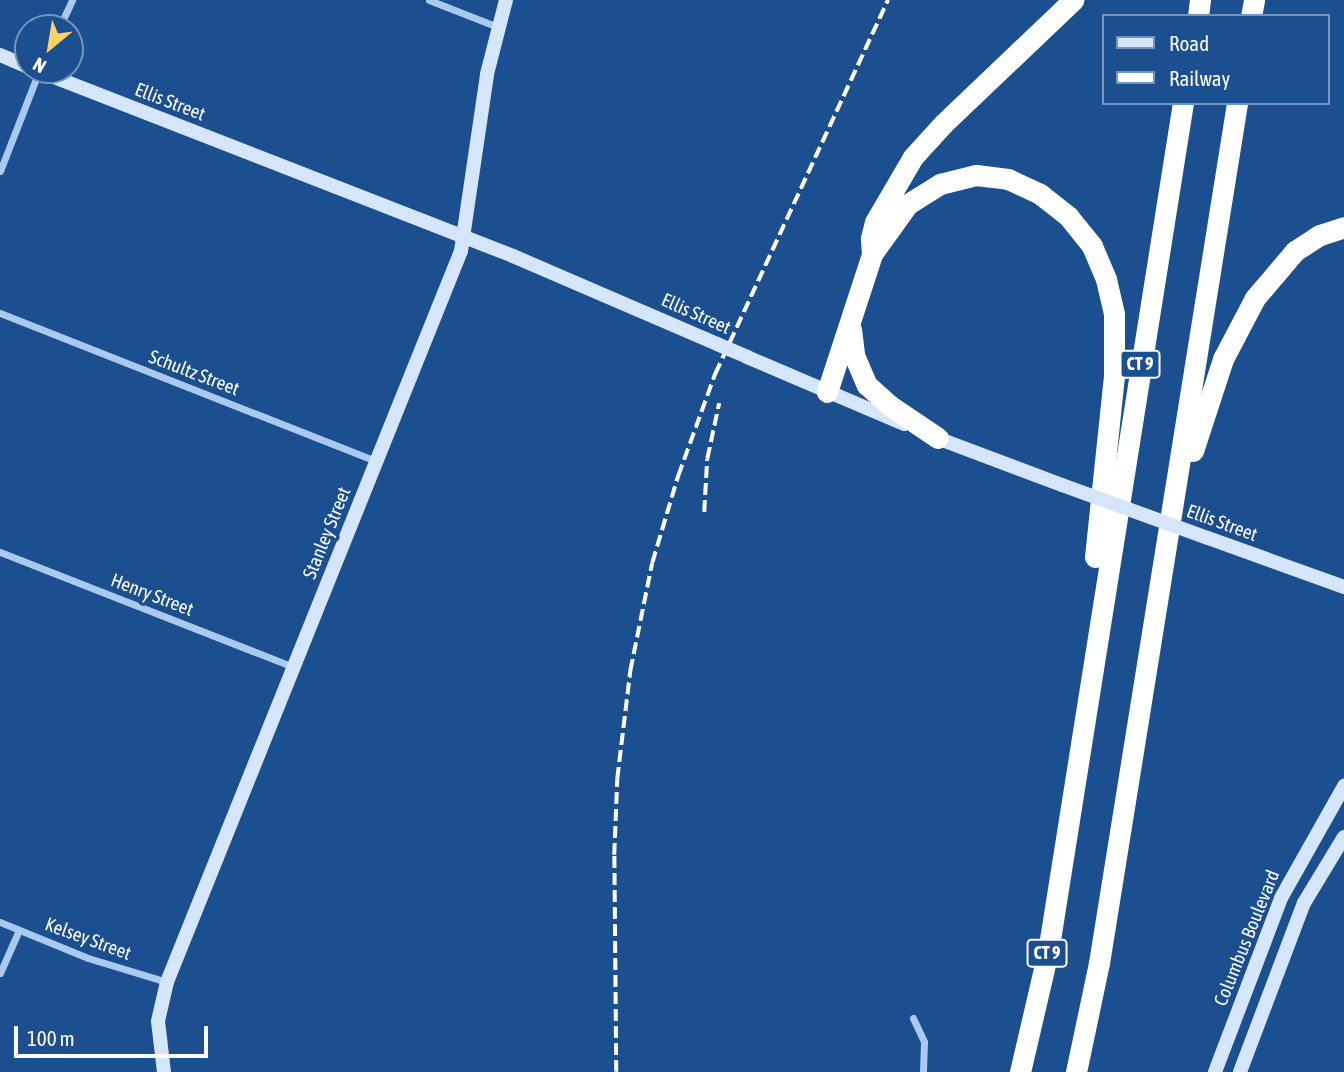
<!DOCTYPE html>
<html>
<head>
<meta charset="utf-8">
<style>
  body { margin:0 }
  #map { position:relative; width:1344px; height:1072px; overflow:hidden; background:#1b4f8f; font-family:"Asap Condensed",sans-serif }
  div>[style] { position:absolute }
  .street>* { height:7px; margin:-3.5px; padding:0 3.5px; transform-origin:3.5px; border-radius:3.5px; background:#a9c9ee }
  .secondary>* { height:14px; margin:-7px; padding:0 7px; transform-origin:7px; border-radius:7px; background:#d6e6fa }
  .highway>* { height:21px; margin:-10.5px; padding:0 10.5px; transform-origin:10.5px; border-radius:10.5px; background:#fff }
  .rail>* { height:3.5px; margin-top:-1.75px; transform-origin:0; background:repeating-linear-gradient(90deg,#fff 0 12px,transparent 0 17px) }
  .secondary-bridge>* { height:14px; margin:-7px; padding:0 7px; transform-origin:7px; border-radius:7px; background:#d6e6fa }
  span { translate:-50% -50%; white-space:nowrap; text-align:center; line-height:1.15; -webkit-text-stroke:7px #1b4f8f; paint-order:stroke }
  .shield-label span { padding:2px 5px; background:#1b4f8f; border:2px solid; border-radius:5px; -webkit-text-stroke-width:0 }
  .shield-label { font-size:18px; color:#fff; font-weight:700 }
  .street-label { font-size:19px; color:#fff }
  .legend { position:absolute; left:1102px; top:14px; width:228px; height:91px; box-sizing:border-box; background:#1b4f8f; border:2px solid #7695bc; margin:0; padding:9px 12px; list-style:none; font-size:21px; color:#fff }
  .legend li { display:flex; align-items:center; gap:14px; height:35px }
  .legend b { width:35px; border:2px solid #7695bc }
  .north { position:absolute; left:14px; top:14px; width:70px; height:70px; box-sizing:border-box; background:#1b4f8f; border:2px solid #7695bc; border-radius:50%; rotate:210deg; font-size:19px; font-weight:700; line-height:28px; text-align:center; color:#fff }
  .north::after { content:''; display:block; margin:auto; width:24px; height:32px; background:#ffd166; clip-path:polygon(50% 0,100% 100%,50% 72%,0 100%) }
  .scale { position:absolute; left:14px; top:1026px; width:194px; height:32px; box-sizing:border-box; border:4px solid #fff; border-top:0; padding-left:9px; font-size:21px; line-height:24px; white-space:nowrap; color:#fff; -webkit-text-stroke:5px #1b4f8f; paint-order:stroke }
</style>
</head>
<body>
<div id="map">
  <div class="street">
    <i style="left:429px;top:0;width:74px;rotate:21.4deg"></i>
    <i style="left:59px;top:28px;width:31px;rotate:-65deg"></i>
    <i style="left:0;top:171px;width:107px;rotate:-68.7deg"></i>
    <i style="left:0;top:313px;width:404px;rotate:21.5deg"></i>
    <i style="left:0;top:552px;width:316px;rotate:21.4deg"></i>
    <i style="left:0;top:922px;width:95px;rotate:22.2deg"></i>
    <i style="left:88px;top:958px;width:83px;rotate:16.9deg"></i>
    <i style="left:0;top:973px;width:47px;rotate:-66.2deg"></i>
    <i style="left:913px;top:1018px;width:26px;rotate:65deg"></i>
    <i style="left:924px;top:1042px;width:30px;rotate:92deg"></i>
  </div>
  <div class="secondary">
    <i style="left:0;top:55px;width:30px;rotate:23deg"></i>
    <i style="left:36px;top:70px;width:512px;rotate:21.3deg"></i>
    <i style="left:513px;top:256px;width:222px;rotate:23.3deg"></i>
    <i style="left:747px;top:357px;width:171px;rotate:23.1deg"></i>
    <i style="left:929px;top:435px;width:142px;rotate:20.6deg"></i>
    <i style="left:1208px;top:538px;width:145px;rotate:19.8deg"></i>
    <i style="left:164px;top:1072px;width:51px;rotate:-96.7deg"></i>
    <i style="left:158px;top:1021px;width:40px;rotate:-77deg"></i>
    <i style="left:167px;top:982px;width:788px;rotate:-68.09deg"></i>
    <i style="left:461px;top:251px;width:179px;rotate:-81.6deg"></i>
    <i style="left:487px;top:74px;width:76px;rotate:-75.6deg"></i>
    <i style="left:1215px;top:1072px;width:186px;rotate:-69.2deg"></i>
    <i style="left:1281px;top:898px;width:129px;rotate:-60.6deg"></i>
    <i style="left:1240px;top:1072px;width:181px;rotate:-69.3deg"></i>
    <i style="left:1304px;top:903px;width:77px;rotate:-58.8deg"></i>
  </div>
  <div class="highway">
    <i style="left:1198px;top:16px;width:16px;rotate:-83deg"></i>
    <i style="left:1251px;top:16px;width:16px;rotate:-79deg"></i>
    <i style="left:872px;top:254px;width:16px;rotate:-94deg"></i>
    <i style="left:871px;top:238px;width:16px;rotate:-76deg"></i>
    <i style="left:875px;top:222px;width:75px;rotate:-59.7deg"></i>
    <i style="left:913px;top:157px;width:45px;rotate:-47.7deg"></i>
    <i style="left:943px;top:124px;width:180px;rotate:-43.6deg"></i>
    <i style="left:851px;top:329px;width:26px;rotate:83deg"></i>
    <i style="left:854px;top:355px;width:33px;rotate:67deg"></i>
    <i style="left:867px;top:385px;width:30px;rotate:42deg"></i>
    <i style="left:889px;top:405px;width:59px;rotate:34deg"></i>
    <i style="left:827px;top:392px;width:145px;rotate:-71.9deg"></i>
    <i style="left:872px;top:254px;width:62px;rotate:-54.2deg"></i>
    <i style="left:908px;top:204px;width:38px;rotate:-32deg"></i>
    <i style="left:940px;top:184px;width:37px;rotate:-14deg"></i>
    <i style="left:976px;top:175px;width:32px;rotate:7deg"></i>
    <i style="left:1008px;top:179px;width:35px;rotate:25deg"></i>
    <i style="left:1040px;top:194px;width:36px;rotate:38deg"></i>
    <i style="left:1068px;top:216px;width:38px;rotate:51deg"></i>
    <i style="left:1092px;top:246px;width:36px;rotate:67deg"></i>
    <i style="left:1106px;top:279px;width:36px;rotate:77deg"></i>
    <i style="left:1114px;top:314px;width:62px;rotate:90deg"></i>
    <i style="left:1114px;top:376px;width:182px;rotate:96deg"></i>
    <i style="left:1193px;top:451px;width:97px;rotate:-71.9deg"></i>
    <i style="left:1223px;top:359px;width:69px;rotate:-62.3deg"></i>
    <i style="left:1255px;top:298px;width:62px;rotate:-49.6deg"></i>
    <i style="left:1295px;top:251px;width:30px;rotate:-33deg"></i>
    <i style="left:1320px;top:235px;width:25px;rotate:-18deg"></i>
    <i style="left:1020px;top:1072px;width:123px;rotate:-76.9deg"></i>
    <i style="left:1048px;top:952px;width:860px;rotate:-80.97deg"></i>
    <i style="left:1076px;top:1072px;width:111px;rotate:-78.1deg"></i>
    <i style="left:1099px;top:963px;width:871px;rotate:-80.88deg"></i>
  </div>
  <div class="rail">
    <i style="left:704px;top:512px;width:53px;rotate:-86.8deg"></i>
    <i style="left:707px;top:459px;width:57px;rotate:-77.9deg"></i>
    <i style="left:616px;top:1072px;width:217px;rotate:-90.5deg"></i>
    <i style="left:614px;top:855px;width:76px;rotate:-87.7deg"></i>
    <i style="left:617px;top:779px;width:109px;rotate:-83.1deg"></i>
    <i style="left:630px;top:671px;width:110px;rotate:-78.5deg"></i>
    <i style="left:652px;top:563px;width:91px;rotate:-73.4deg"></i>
    <i style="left:678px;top:476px;width:109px;rotate:-70.1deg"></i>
    <i style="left:715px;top:374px;width:412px;rotate:-65.2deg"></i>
  </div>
  <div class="secondary-bridge">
    <i style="left:717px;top:344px;width:33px;rotate:23deg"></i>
    <i style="left:1062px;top:485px;width:155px;rotate:20deg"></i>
  </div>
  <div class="shield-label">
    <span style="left:1140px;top:364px">CT 9</span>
    <span style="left:1047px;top:953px">CT 9</span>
  </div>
  <div class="street-label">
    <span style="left:170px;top:102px;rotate:21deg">Ellis Street</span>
    <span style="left:696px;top:314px;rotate:24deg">Ellis Street</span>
    <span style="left:194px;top:373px;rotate:21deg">Schultz Street</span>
    <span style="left:1222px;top:523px;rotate:20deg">Ellis Street</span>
    <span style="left:327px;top:533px;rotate:-68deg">Stanley Street</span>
    <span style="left:152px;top:595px;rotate:21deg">Henry Street</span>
    <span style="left:1247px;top:938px;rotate:-68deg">Columbus Boulevard</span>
    <span style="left:88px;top:939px;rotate:20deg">Kelsey Street</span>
  </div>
  <ul class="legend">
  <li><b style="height:9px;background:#d6e6fa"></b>Road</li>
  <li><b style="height:9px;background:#fff"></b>Railway</li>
  </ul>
  <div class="north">N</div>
  <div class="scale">100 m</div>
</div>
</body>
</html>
